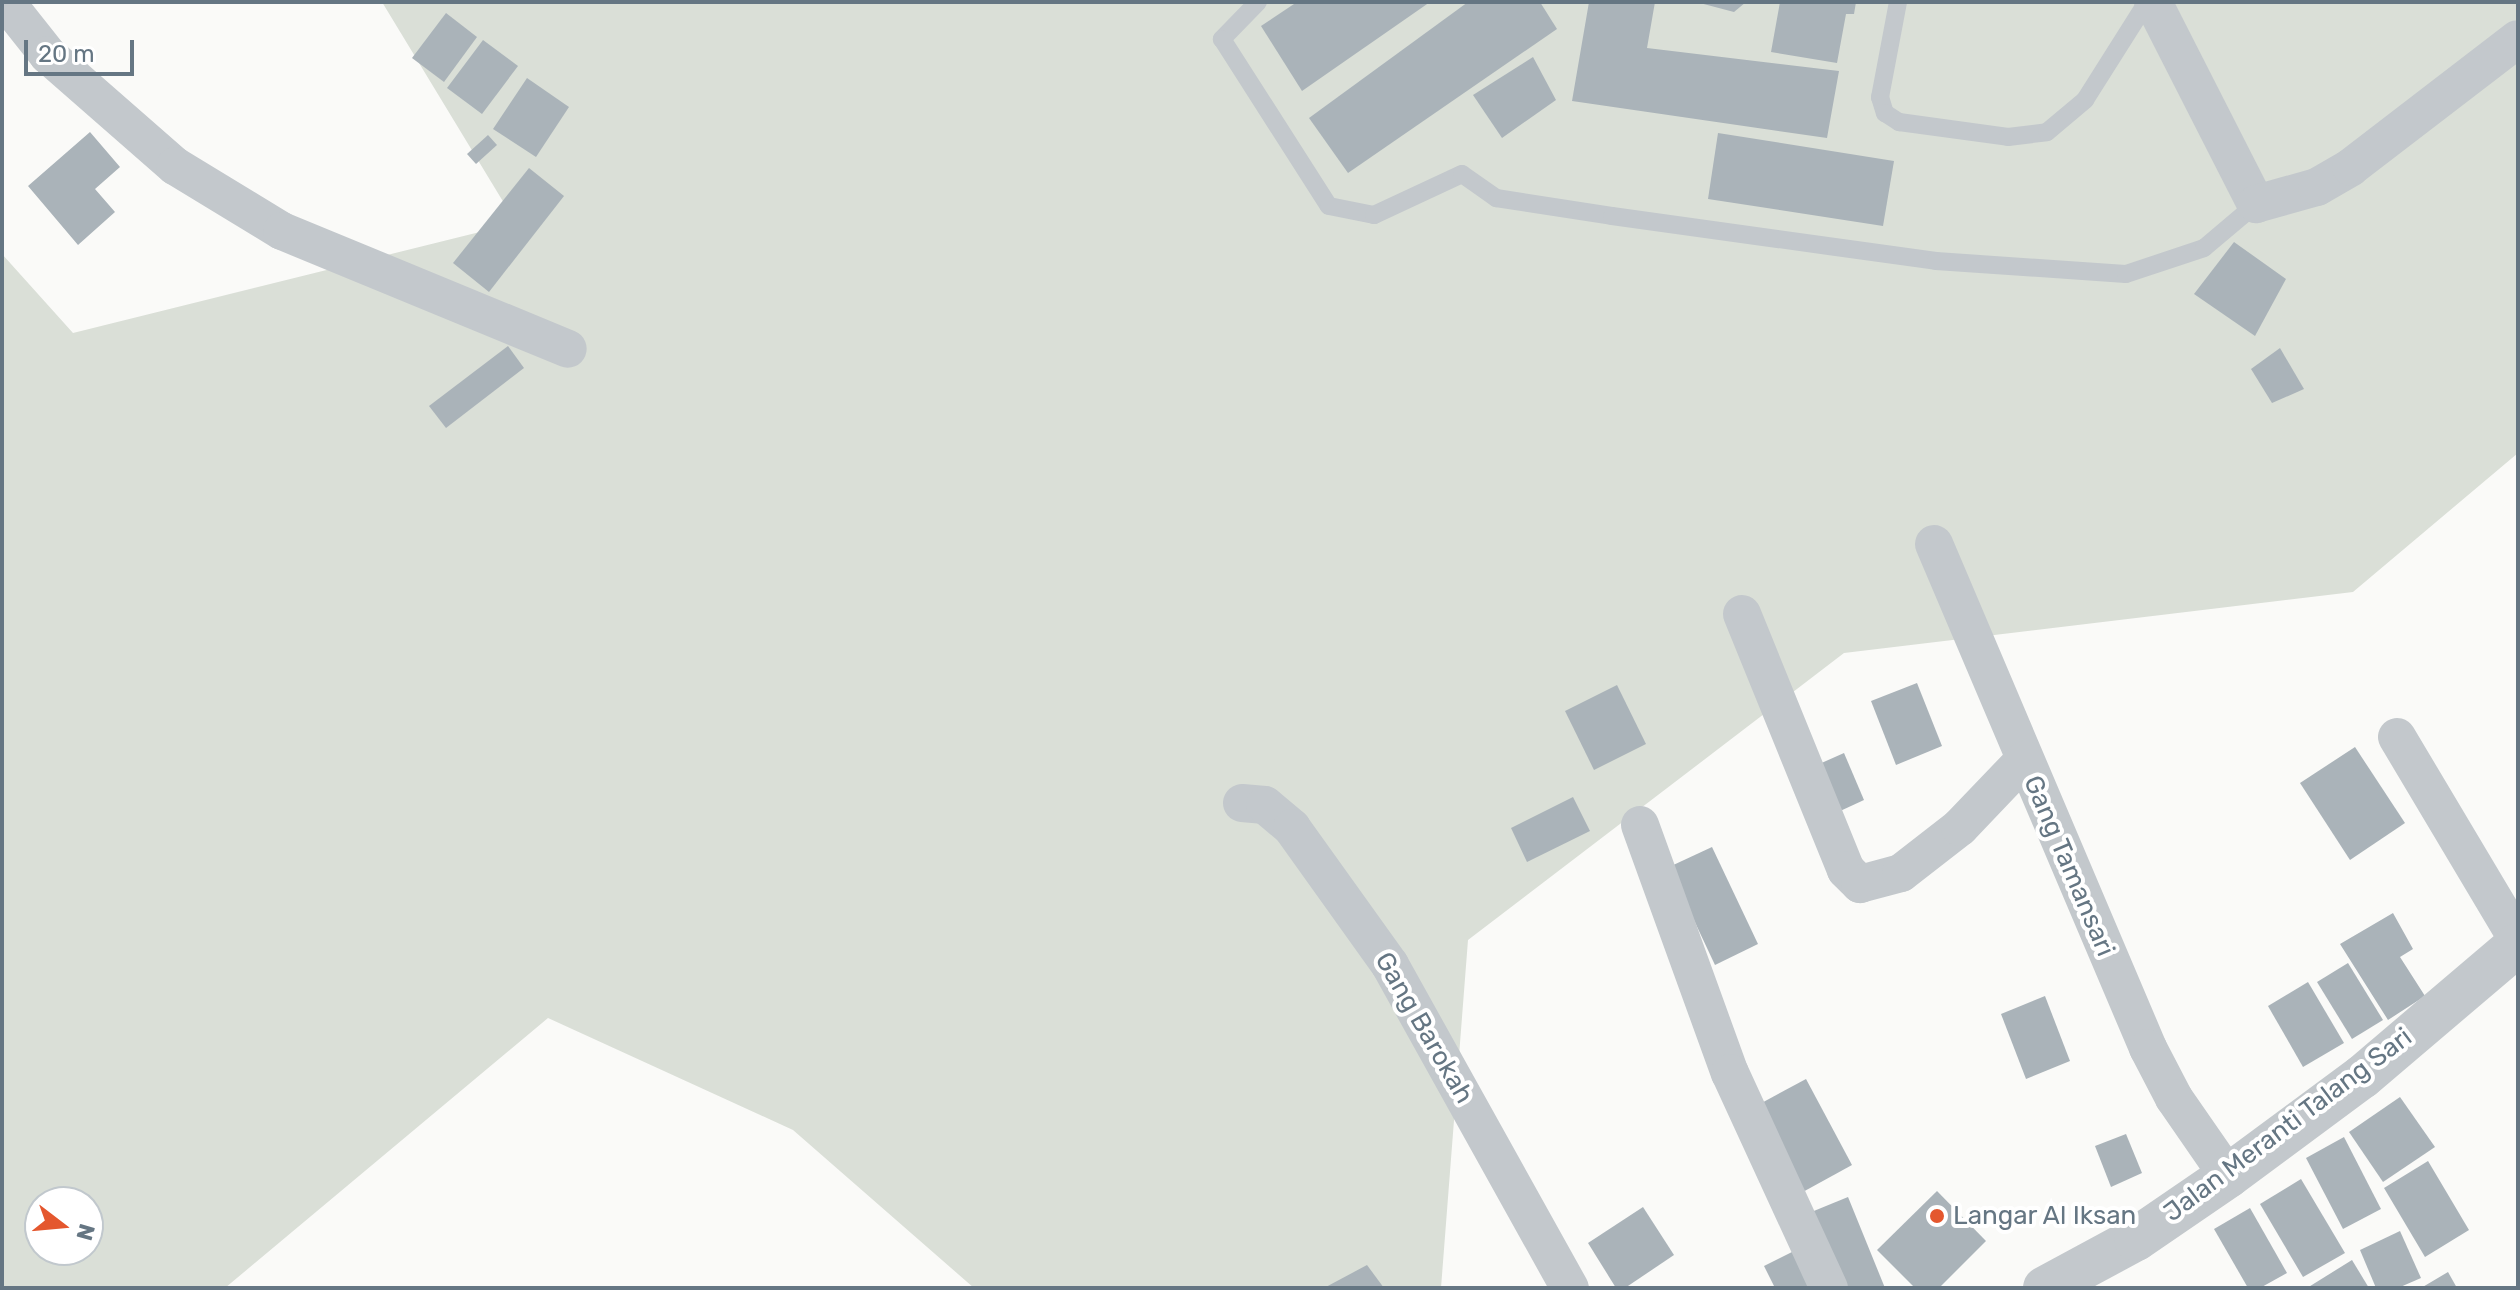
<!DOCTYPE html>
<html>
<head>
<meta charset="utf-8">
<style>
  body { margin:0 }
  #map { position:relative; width:2520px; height:1290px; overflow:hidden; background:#fafaf8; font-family:Rubik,sans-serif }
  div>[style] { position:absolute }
  .green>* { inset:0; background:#dadfd7 }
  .building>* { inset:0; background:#aab3b9 }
  .service>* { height:18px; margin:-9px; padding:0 9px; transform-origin:9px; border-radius:9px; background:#c3c8cc }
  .minor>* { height:38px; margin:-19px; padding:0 19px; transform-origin:19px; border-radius:19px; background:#c3c8cc }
  .tertiary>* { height:44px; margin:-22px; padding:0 22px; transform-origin:22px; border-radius:22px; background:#c3c8cc }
  .dots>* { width:22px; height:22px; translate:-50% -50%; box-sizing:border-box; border:4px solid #fff; border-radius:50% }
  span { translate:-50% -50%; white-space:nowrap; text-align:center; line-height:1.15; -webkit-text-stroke:8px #fff; paint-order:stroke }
  .street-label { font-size:26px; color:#657683 }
  .poi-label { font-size:26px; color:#657683 }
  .left { translate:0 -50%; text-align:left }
  .frame { position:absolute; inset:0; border:4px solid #657683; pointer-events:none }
  .north { position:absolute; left:24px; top:1186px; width:80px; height:80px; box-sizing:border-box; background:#fff; border:2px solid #c1c8cd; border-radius:50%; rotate:106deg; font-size:22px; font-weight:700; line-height:32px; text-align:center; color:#657683 }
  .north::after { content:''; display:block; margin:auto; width:28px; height:36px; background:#e4572e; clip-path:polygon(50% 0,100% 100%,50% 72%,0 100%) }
  .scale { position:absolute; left:24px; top:40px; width:110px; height:36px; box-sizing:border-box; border:4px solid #657683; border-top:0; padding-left:10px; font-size:24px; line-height:28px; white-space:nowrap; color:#657683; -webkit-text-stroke:6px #fff; paint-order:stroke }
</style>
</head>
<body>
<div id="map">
  <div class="green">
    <i style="clip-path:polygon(evenodd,382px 2px,2518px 2px,2518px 453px,2353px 592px,1844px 653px,1468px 940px,1441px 1288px,974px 1288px,793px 1130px,548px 1018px,225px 1288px,2px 1288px,2px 254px,73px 333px,516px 223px,382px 2px,40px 1202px,88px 1202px,88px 1250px,40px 1250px,40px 1202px)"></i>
  </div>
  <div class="building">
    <i style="clip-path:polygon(1297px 2px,1430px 2px,1302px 91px,1261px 26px)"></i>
    <i style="clip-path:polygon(1468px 2px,1540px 2px,1557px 29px,1348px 173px,1309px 118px)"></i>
    <i style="clip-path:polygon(1589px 2px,1655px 2px,1647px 48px,1839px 71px,1827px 138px,1572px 101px)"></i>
    <i style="clip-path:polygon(1696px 2px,1746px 2px,1734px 12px)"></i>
    <i style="clip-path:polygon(1780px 2px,1856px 2px,1854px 14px,1846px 14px,1837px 63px,1771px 52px)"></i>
    <i style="clip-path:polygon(446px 13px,477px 37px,444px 82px,412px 58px)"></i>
    <i style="clip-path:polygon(483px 40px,518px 66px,482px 114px,447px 88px)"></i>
    <i style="clip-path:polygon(1533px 57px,1556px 100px,1502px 138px,1473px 95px)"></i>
    <i style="clip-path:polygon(527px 78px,569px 107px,536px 157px,493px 129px)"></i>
    <i style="clip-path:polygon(90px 132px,120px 167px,95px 189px,115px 212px,78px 245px,28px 186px)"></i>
    <i style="clip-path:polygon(1718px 133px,1894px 161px,1883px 226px,1708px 199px)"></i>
    <i style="clip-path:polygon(488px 135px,497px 145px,476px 164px,467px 154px)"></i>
    <i style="clip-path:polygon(529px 168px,564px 196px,489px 292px,453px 263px)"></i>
    <i style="clip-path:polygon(2234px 242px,2286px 279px,2255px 336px,2194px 294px)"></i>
    <i style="clip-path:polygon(508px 346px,524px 368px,446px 428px,429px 406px)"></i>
    <i style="clip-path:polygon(2280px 348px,2304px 389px,2272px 403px,2251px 369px)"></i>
    <i style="clip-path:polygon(1917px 683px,1942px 746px,1896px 765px,1871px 701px)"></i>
    <i style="clip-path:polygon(1617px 685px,1646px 744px,1594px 770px,1565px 711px)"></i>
    <i style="clip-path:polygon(2355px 747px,2405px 823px,2350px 860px,2300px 783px)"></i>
    <i style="clip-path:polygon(1844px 753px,1864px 800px,1838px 812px,1817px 765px)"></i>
    <i style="clip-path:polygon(1573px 797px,1590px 831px,1527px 862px,1511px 828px)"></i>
    <i style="clip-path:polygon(1712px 847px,1758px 944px,1715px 965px,1669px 867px)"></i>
    <i style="clip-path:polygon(2393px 913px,2413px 949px,2400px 957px,2425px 996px,2388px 1020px,2340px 944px)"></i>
    <i style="clip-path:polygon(2348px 963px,2383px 1020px,2352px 1039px,2317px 982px)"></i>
    <i style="clip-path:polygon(2308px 982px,2344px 1043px,2303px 1067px,2268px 1006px)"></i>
    <i style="clip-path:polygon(2045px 996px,2070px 1061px,2026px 1079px,2001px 1014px)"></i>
    <i style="clip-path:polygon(1806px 1079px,1852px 1165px,1801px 1193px,1756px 1106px)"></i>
    <i style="clip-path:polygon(2400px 1097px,2435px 1147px,2383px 1182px,2349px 1132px)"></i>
    <i style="clip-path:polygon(2126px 1134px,2142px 1173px,2111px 1187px,2095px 1146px)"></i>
    <i style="clip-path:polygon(2344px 1137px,2381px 1209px,2343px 1229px,2306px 1158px)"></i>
    <i style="clip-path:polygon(2428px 1161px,2469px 1230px,2425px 1257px,2384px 1188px)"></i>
    <i style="clip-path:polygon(2301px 1179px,2345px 1253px,2303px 1277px,2260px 1204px)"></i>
    <i style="clip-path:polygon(1937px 1191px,1986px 1241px,1939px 1288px,1915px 1288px,1877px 1250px)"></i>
    <i style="clip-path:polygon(1848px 1197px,1885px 1288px,1834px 1288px,1804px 1215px)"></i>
    <i style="clip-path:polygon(1643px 1207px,1674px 1255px,1625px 1288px,1616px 1288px,1588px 1243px)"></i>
    <i style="clip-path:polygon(2250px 1208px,2287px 1273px,2260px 1288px,2248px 1288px,2214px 1229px)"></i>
    <i style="clip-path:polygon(2400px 1231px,2421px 1278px,2398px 1288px,2376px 1288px,2360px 1250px)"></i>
    <i style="clip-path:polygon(1800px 1248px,1820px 1288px,1775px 1288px,1764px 1266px)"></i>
    <i style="clip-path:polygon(2352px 1260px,2369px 1288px,2307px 1288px)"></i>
    <i style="clip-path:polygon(1367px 1265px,1384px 1288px,1324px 1288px)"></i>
    <i style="clip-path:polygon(2448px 1272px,2457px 1288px,2421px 1288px)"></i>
  </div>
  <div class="service">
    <i style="left:1258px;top:2px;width:52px;rotate:134.2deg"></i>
    <i style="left:1222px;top:39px;width:198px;rotate:57.4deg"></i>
    <i style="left:1329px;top:206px;width:46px;rotate:11.3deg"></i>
    <i style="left:1374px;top:215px;width:97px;rotate:-25deg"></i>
    <i style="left:1462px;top:174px;width:42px;rotate:35.2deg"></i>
    <i style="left:1496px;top:198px;width:117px;rotate:8.8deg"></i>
    <i style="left:1612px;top:216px;width:327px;rotate:7.9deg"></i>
    <i style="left:1936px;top:261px;width:190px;rotate:3.9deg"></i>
    <i style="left:2126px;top:274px;width:82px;rotate:-18.4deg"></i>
    <i style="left:2204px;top:248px;width:68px;rotate:-40.2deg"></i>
    <i style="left:1898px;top:2px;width:97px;rotate:100.7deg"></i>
    <i style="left:1880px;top:97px;width:17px;rotate:73deg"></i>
    <i style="left:1885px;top:113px;width:17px;rotate:33deg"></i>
    <i style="left:1899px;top:122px;width:110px;rotate:7.8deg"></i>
    <i style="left:2008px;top:137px;width:39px;rotate:-7deg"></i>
    <i style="left:2047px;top:132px;width:50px;rotate:-40.1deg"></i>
    <i style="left:2085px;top:100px;width:116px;rotate:-57.7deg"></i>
  </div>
  <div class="minor">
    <i style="left:6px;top:2px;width:68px;rotate:51.6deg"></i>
    <i style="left:48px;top:55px;width:169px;rotate:41.2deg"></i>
    <i style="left:175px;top:166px;width:125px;rotate:31.3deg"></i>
    <i style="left:282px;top:231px;width:309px;rotate:22.4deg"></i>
    <i style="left:2153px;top:2px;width:227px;rotate:63deg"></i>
    <i style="left:2256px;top:204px;width:63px;rotate:-15.6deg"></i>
    <i style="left:2317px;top:187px;width:39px;rotate:-30deg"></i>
    <i style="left:2351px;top:167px;width:210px;rotate:-37.5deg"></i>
    <i style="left:1934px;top:544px;width:548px;rotate:66.99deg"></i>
    <i style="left:2148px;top:1048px;width:56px;rotate:62.5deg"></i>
    <i style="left:2174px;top:1098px;width:95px;rotate:55.3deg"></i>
    <i style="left:1742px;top:614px;width:276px;rotate:67.9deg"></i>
    <i style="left:1846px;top:870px;width:20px;rotate:45deg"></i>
    <i style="left:1860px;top:884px;width:42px;rotate:-15deg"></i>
    <i style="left:1901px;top:873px;width:75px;rotate:-37.9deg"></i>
    <i style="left:1960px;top:827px;width:93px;rotate:-46.3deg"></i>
    <i style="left:2397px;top:737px;width:236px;rotate:59.2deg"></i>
    <i style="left:1242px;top:803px;width:23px;rotate:5deg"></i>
    <i style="left:1265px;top:805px;width:35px;rotate:40deg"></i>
    <i style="left:1292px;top:828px;width:168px;rotate:54.4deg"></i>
    <i style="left:1390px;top:965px;width:370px;rotate:60.9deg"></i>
    <i style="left:1640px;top:825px;width:264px;rotate:70.1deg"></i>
    <i style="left:1730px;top:1073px;width:237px;rotate:65.3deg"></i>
  </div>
  <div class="tertiary">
    <i style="left:2045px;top:1288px;width:103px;rotate:-28.3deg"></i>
    <i style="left:2136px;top:1239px;width:112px;rotate:-34.4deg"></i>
    <i style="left:2228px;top:1176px;width:167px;rotate:-36.5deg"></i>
    <i style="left:2362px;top:1077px;width:205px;rotate:-40.4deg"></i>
  </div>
  <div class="dots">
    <i style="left:1937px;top:1216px;background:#e4572e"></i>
  </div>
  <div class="street-label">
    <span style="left:2069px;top:866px;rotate:67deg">Gang Tamansari</span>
    <span style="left:1424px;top:1028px;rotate:60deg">Gang Barokah</span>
    <span style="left:2288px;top:1125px;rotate:-37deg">Jalan Meranti Talang Sari</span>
  </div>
  <div class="poi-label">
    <span class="left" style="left:1953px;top:1216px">Langar Al Iksan</span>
  </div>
  <div class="frame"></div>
  <div class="north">N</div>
  <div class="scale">20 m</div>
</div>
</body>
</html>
